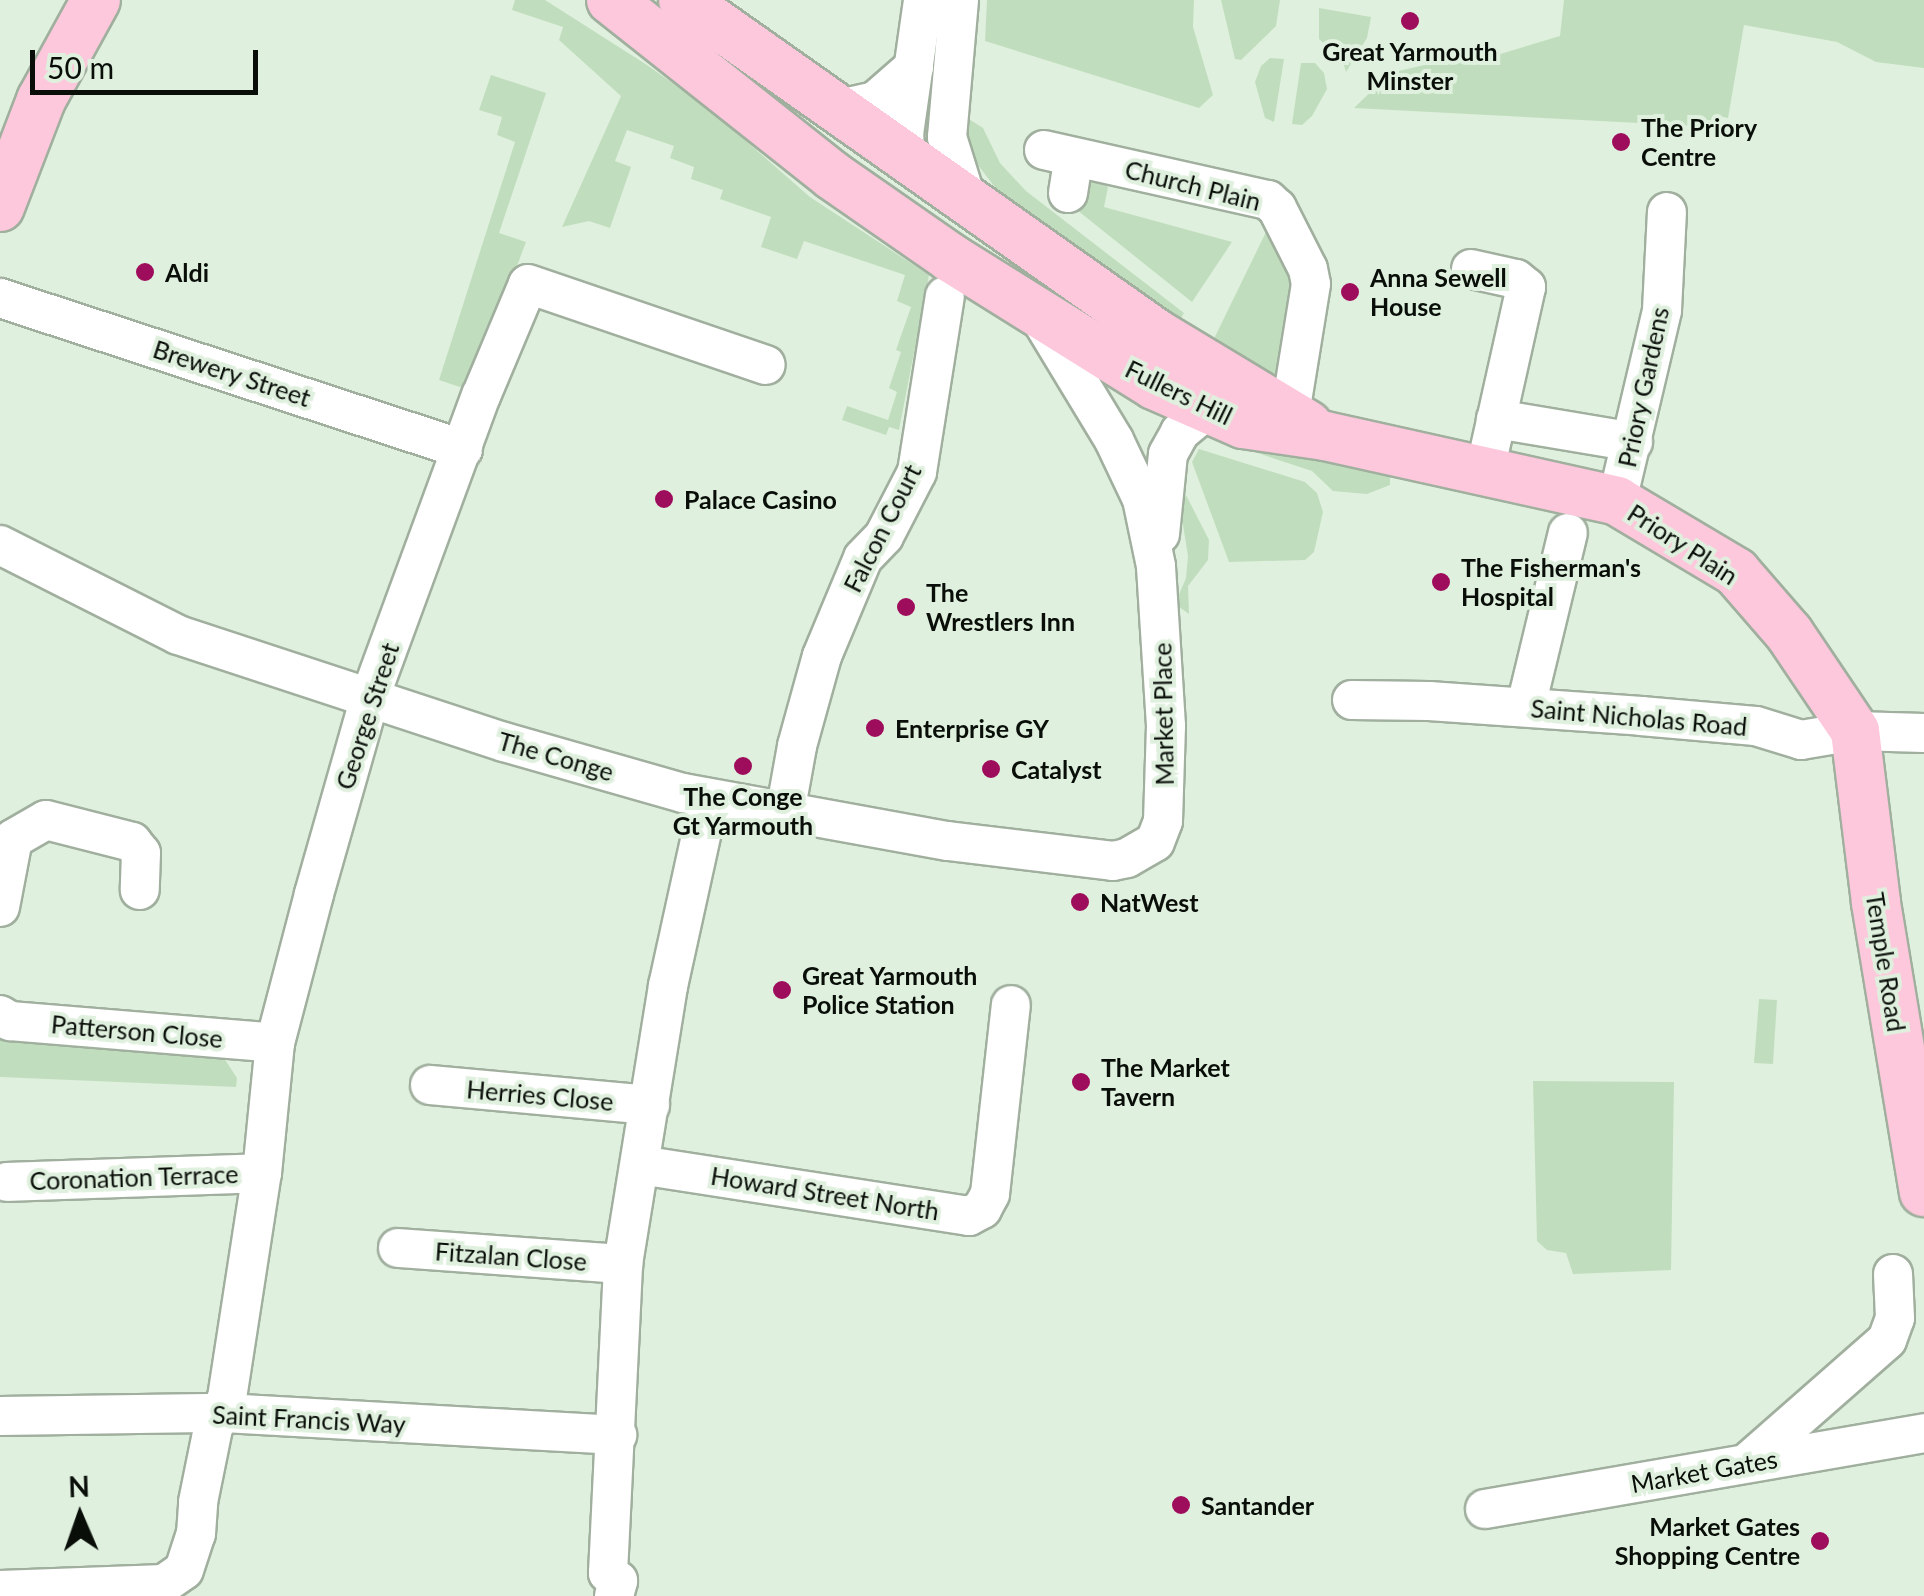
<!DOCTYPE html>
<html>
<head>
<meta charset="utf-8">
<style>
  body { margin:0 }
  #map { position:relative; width:1924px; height:1596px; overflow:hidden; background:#e0f0de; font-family:Lato,sans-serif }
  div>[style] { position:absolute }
  .green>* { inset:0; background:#c0debd }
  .roads { filter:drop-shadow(2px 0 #a0af9e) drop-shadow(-2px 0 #a0af9e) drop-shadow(0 2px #a0af9e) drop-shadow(0 -2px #a0af9e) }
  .minor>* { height:38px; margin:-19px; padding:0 19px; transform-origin:19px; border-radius:19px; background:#fff }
  .major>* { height:48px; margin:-24px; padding:0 24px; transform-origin:24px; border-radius:24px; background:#fdc8dc }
  .dots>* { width:28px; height:28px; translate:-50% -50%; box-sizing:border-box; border:5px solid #e0f0de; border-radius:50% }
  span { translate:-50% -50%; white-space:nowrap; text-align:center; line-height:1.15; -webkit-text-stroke:8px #e0f0de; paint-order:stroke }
  .poi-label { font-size:25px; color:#090e09; font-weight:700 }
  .left { translate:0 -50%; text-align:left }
  .right { translate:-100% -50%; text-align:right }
  .street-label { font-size:25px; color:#090e09 }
  .north { position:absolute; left:30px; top:1466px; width:100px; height:100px; -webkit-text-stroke:8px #e0f0de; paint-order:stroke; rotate:358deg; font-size:28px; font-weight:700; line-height:40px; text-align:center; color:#090e09 }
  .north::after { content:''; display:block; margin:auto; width:35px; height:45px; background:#090e09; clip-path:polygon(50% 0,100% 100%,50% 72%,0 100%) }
  .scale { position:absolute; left:30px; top:50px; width:228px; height:45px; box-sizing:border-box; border:5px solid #090e09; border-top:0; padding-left:12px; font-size:30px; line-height:35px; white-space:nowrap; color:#090e09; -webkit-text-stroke:8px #e0f0de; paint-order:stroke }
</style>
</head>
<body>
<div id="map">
  <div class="green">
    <i style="clip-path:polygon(515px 0,545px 0,647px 65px,712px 111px,810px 197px,929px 275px,899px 430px,889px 427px,886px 435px,842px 420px,847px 406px,888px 420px,897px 392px,889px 388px,901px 352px,896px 350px,911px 307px,897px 301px,905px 275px,804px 241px,797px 259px,761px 247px,771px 217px,720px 199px,723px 190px,691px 179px,694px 167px,670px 158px,674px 146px,627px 130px,615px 161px,631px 167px,610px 228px,589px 221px,562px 227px,621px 96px,559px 40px,563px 27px,512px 10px)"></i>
    <i style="clip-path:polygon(987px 0,1194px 0,1193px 27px,1213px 95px,1199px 108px,985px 41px)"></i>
    <i style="clip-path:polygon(1221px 0,1280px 0,1276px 26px,1241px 60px,1235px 59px)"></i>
    <i style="clip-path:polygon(1564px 0,1924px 0,1924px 68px,1876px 62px,1837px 42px,1744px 25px,1728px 118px,1718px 116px,1714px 127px,1354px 108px,1390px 73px,1433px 63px,1487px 58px,1560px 36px)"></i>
    <i style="clip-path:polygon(1319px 8px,1371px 17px,1367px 38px,1346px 72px,1343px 62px,1319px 39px)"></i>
    <i style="clip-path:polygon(1270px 58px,1284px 59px,1274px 122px,1265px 118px,1255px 82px,1261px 66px)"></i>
    <i style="clip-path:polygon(1301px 63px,1315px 63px,1324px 73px,1327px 89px,1312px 116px,1302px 125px,1292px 124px)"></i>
    <i style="clip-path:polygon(491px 75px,546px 93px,499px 233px,526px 242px,471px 387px,466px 389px,439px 380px,515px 142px,497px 135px,502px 117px,479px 110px)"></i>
    <i style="clip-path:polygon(964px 116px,983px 128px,1000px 163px,1026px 191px,1184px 313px,1177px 325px,1035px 225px,997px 190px,968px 152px)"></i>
    <i style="clip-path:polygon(1099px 180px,1108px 187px,1104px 207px,1232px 242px,1192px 302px,1057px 194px)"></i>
    <i style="clip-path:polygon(1266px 232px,1300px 285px,1282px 372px,1266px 375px,1208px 351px)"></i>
    <i style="clip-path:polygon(1214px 419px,1385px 472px,1390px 476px,1390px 485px,1367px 494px,1333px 491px,1312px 471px,1200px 434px)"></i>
    <i style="clip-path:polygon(1199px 449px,1305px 482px,1317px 493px,1323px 512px,1314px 552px,1305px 560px,1229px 562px,1192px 462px)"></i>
    <i style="clip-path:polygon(1186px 495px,1209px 540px,1208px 560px,1188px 586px,1189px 614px,1175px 604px,1186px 578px,1188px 556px,1179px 500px)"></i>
    <i style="clip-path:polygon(1759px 999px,1777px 1000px,1773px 1064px,1754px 1063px)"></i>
    <i style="clip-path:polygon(0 1030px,218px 1049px,237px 1078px,236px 1087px,0 1077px)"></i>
    <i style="clip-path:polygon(1533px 1081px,1674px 1082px,1671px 1270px,1573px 1274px,1566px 1253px,1547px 1250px,1537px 1241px)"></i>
  </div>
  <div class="roads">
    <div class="minor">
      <i style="left:959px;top:0;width:138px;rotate:95deg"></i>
      <i style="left:947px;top:137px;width:64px;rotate:72.7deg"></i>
      <i style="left:835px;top:110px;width:41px;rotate:-12.7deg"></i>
      <i style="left:875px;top:101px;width:52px;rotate:-41.1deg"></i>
      <i style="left:1044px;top:150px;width:230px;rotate:12.6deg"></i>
      <i style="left:1268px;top:200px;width:12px;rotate:42deg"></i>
      <i style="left:1277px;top:208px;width:68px;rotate:63.1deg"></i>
      <i style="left:1308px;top:269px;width:15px;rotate:79deg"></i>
      <i style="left:1311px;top:284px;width:132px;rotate:99.2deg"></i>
      <i style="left:905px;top:157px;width:23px;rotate:-92deg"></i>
      <i style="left:904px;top:134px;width:135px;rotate:-81.9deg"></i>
      <i style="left:1068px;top:193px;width:36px;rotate:-81deg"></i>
      <i style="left:1471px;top:269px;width:46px;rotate:12.5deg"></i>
      <i style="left:1516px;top:279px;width:13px;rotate:39deg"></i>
      <i style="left:1526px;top:287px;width:189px;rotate:102.6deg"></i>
      <i style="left:0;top:298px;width:487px;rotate:18.1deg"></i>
      <i style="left:1496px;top:419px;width:139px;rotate:9.5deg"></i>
      <i style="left:1617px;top:501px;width:196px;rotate:-76.7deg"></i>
      <i style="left:1662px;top:310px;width:98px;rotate:-87.1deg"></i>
      <i style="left:1160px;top:534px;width:80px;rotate:-84.3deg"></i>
      <i style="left:1168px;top:454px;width:25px;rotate:-61deg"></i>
      <i style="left:1180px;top:432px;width:60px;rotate:-39.6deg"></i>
      <i style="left:0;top:545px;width:199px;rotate:26.8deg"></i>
      <i style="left:178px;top:635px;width:343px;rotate:18.2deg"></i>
      <i style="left:504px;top:742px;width:186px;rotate:15.9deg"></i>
      <i style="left:683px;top:793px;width:269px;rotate:10.3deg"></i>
      <i style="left:948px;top:841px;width:166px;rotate:6.9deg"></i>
      <i style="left:1113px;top:861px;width:14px;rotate:-12deg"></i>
      <i style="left:1127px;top:858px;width:32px;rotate:-30deg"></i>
      <i style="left:1155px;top:842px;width:22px;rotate:-69deg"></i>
      <i style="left:1163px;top:821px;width:95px;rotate:-88.2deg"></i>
      <i style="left:1166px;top:726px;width:160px;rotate:-93.6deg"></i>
      <i style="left:1156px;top:566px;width:68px;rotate:-101.8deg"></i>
      <i style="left:1142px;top:499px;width:65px;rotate:-115.4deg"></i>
      <i style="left:1114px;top:440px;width:149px;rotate:-121.2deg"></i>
      <i style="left:1352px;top:700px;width:77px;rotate:0.7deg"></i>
      <i style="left:1429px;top:701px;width:213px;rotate:4deg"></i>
      <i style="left:1641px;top:716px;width:115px;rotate:5deg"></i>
      <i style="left:1756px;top:726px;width:47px;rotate:17.3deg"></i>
      <i style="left:1801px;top:740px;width:55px;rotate:-9.5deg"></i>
      <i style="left:1855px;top:731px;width:69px;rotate:1.7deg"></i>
      <i style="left:1526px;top:706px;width:178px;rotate:-76.4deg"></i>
      <i style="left:785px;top:813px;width:68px;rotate:-79.8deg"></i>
      <i style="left:797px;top:746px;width:93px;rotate:-74.5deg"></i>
      <i style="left:822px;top:656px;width:106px;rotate:-67.3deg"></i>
      <i style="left:863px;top:558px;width:30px;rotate:-46deg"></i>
      <i style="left:884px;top:536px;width:72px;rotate:-62.7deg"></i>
      <i style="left:917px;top:472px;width:178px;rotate:-81deg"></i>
      <i style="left:0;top:907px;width:69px;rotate:-79.2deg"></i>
      <i style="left:13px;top:839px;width:38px;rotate:-30deg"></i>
      <i style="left:46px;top:820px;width:89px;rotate:14.3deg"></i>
      <i style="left:132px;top:842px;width:14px;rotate:51deg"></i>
      <i style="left:141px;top:853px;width:37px;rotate:92deg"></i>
      <i style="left:0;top:1015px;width:12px;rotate:31deg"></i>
      <i style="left:10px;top:1021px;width:266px;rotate:4.7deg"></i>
      <i style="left:430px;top:1085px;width:221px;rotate:5.2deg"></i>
      <i style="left:640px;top:1165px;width:333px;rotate:8.8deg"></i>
      <i style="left:969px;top:1216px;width:15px;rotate:-28deg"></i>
      <i style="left:982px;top:1209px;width:17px;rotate:-62deg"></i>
      <i style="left:990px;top:1194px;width:190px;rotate:-83.7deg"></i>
      <i style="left:7px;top:1182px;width:255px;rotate:-2deg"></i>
      <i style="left:398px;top:1248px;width:226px;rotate:4.1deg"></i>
      <i style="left:0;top:1416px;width:224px;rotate:-0.8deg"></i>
      <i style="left:224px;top:1413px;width:394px;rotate:3.2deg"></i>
      <i style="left:1748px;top:1462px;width:185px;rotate:-41.3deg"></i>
      <i style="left:1887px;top:1340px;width:23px;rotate:-70deg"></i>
      <i style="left:1895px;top:1318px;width:44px;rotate:-92.6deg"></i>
      <i style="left:1485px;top:1509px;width:446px;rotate:-9.8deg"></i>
      <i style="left:0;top:1590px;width:164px;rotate:-2.1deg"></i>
      <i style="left:164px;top:1584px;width:24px;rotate:-35deg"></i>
      <i style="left:184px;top:1570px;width:38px;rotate:-72deg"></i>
      <i style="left:196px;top:1534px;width:32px;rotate:-86deg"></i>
      <i style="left:198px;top:1502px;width:76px;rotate:-78.5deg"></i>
      <i style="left:213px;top:1428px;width:33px;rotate:-65deg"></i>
      <i style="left:227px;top:1398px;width:228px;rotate:-81.2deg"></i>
      <i style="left:262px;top:1173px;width:131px;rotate:-84.3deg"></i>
      <i style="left:275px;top:1043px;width:154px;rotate:-75.3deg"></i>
      <i style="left:314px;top:894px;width:205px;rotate:-74.1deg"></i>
      <i style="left:370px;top:697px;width:321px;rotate:-69.8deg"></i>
      <i style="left:481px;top:396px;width:121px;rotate:-67.2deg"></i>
      <i style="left:528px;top:284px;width:251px;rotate:18.8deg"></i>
      <i style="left:614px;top:1596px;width:16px;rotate:-75deg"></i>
      <i style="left:618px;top:1581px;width:13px;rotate:-141deg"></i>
      <i style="left:608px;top:1573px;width:309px;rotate:-87.2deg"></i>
      <i style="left:623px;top:1264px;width:282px;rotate:-80.8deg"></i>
      <i style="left:668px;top:986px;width:191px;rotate:-77.6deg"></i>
    </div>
    <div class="major">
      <i style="left:611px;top:0;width:283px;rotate:38.4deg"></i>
      <i style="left:833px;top:176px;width:144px;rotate:34.8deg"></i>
      <i style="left:951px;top:258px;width:239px;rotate:32deg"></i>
      <i style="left:1154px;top:385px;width:97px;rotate:23.7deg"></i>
      <i style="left:1243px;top:424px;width:83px;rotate:8.3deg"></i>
      <i style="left:1325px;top:436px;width:299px;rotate:12.5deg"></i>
      <i style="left:1617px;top:501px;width:139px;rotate:30.8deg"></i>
      <i style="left:1736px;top:572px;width:81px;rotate:49deg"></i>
      <i style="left:1789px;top:633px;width:118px;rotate:56deg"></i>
      <i style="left:1855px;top:731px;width:173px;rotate:83deg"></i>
      <i style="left:1876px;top:903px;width:293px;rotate:80.6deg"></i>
      <i style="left:683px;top:0;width:580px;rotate:35.17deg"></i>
      <i style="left:1157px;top:334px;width:176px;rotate:31.1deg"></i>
      <i style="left:0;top:207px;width:115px;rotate:-69deg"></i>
      <i style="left:41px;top:100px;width:114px;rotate:-61.2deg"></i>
    </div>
  </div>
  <div class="dots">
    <i style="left:1410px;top:21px;background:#9d0d5b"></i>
    <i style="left:1621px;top:142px;background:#9d0d5b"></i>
    <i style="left:145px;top:272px;background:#9d0d5b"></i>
    <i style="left:1350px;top:292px;background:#9d0d5b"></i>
    <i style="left:664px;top:499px;background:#9d0d5b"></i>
    <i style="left:1441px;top:582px;background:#9d0d5b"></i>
    <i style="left:906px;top:607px;background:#9d0d5b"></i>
    <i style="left:875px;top:728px;background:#9d0d5b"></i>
    <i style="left:743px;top:766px;background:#9d0d5b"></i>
    <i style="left:991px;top:769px;background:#9d0d5b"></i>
    <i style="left:1080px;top:902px;background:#9d0d5b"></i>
    <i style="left:782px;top:990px;background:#9d0d5b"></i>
    <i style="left:1081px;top:1082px;background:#9d0d5b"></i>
    <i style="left:1181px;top:1505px;background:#9d0d5b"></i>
    <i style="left:1820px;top:1541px;background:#9d0d5b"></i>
  </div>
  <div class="poi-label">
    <span style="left:1410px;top:66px">Great Yarmouth<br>Minster</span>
    <span class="left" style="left:1641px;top:142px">The Priory<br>Centre</span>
    <span class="left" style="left:165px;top:272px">Aldi</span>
    <span class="left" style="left:1370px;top:292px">Anna Sewell<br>House</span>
    <span class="left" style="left:684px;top:499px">Palace Casino</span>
    <span class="left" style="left:1461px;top:582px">The Fisherman's<br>Hospital</span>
    <span class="left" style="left:926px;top:607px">The<br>Wrestlers Inn</span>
    <span class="left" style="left:895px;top:728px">Enterprise GY</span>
    <span class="left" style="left:1011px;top:769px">Catalyst</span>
    <span style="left:743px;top:811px">The Conge<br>Gt Yarmouth</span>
    <span class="left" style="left:1100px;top:902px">NatWest</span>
    <span class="left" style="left:802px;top:990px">Great Yarmouth<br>Police Station</span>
    <span class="left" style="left:1101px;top:1082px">The Market<br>Tavern</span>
    <span class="left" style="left:1201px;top:1505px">Santander</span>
    <span class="right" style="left:1800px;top:1541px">Market Gates<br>Shopping Centre</span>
  </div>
  <div class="street-label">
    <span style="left:1193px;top:185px;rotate:14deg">Church Plain</span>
    <span style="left:232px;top:373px;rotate:18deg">Brewery Street</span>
    <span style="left:1643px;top:387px;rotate:-78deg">Priory Gardens</span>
    <span style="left:1179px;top:392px;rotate:26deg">Fullers Hill</span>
    <span style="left:882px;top:528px;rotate:-63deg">Falcon Court</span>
    <span style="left:1683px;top:544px;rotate:33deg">Priory Plain</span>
    <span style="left:1163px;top:714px;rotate:-91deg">Market Place</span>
    <span style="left:367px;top:716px;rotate:-72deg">George Street</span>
    <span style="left:1639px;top:717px;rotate:5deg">Saint Nicholas Road</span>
    <span style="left:556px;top:756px;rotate:16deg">The Conge</span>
    <span style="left:1886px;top:962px;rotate:81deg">Temple Road</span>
    <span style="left:137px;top:1031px;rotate:5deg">Patterson Close</span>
    <span style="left:540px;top:1095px;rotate:5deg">Herries Close</span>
    <span style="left:134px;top:1177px;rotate:-2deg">Coronation Terrace</span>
    <span style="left:825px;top:1193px;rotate:9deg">Howard Street North</span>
    <span style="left:511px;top:1256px;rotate:4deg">Fitzalan Close</span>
    <span style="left:309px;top:1419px;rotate:3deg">Saint Francis Way</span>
    <span style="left:1704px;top:1471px;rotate:-10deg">Market Gates</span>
  </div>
  <div class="north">N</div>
  <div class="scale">50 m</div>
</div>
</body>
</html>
